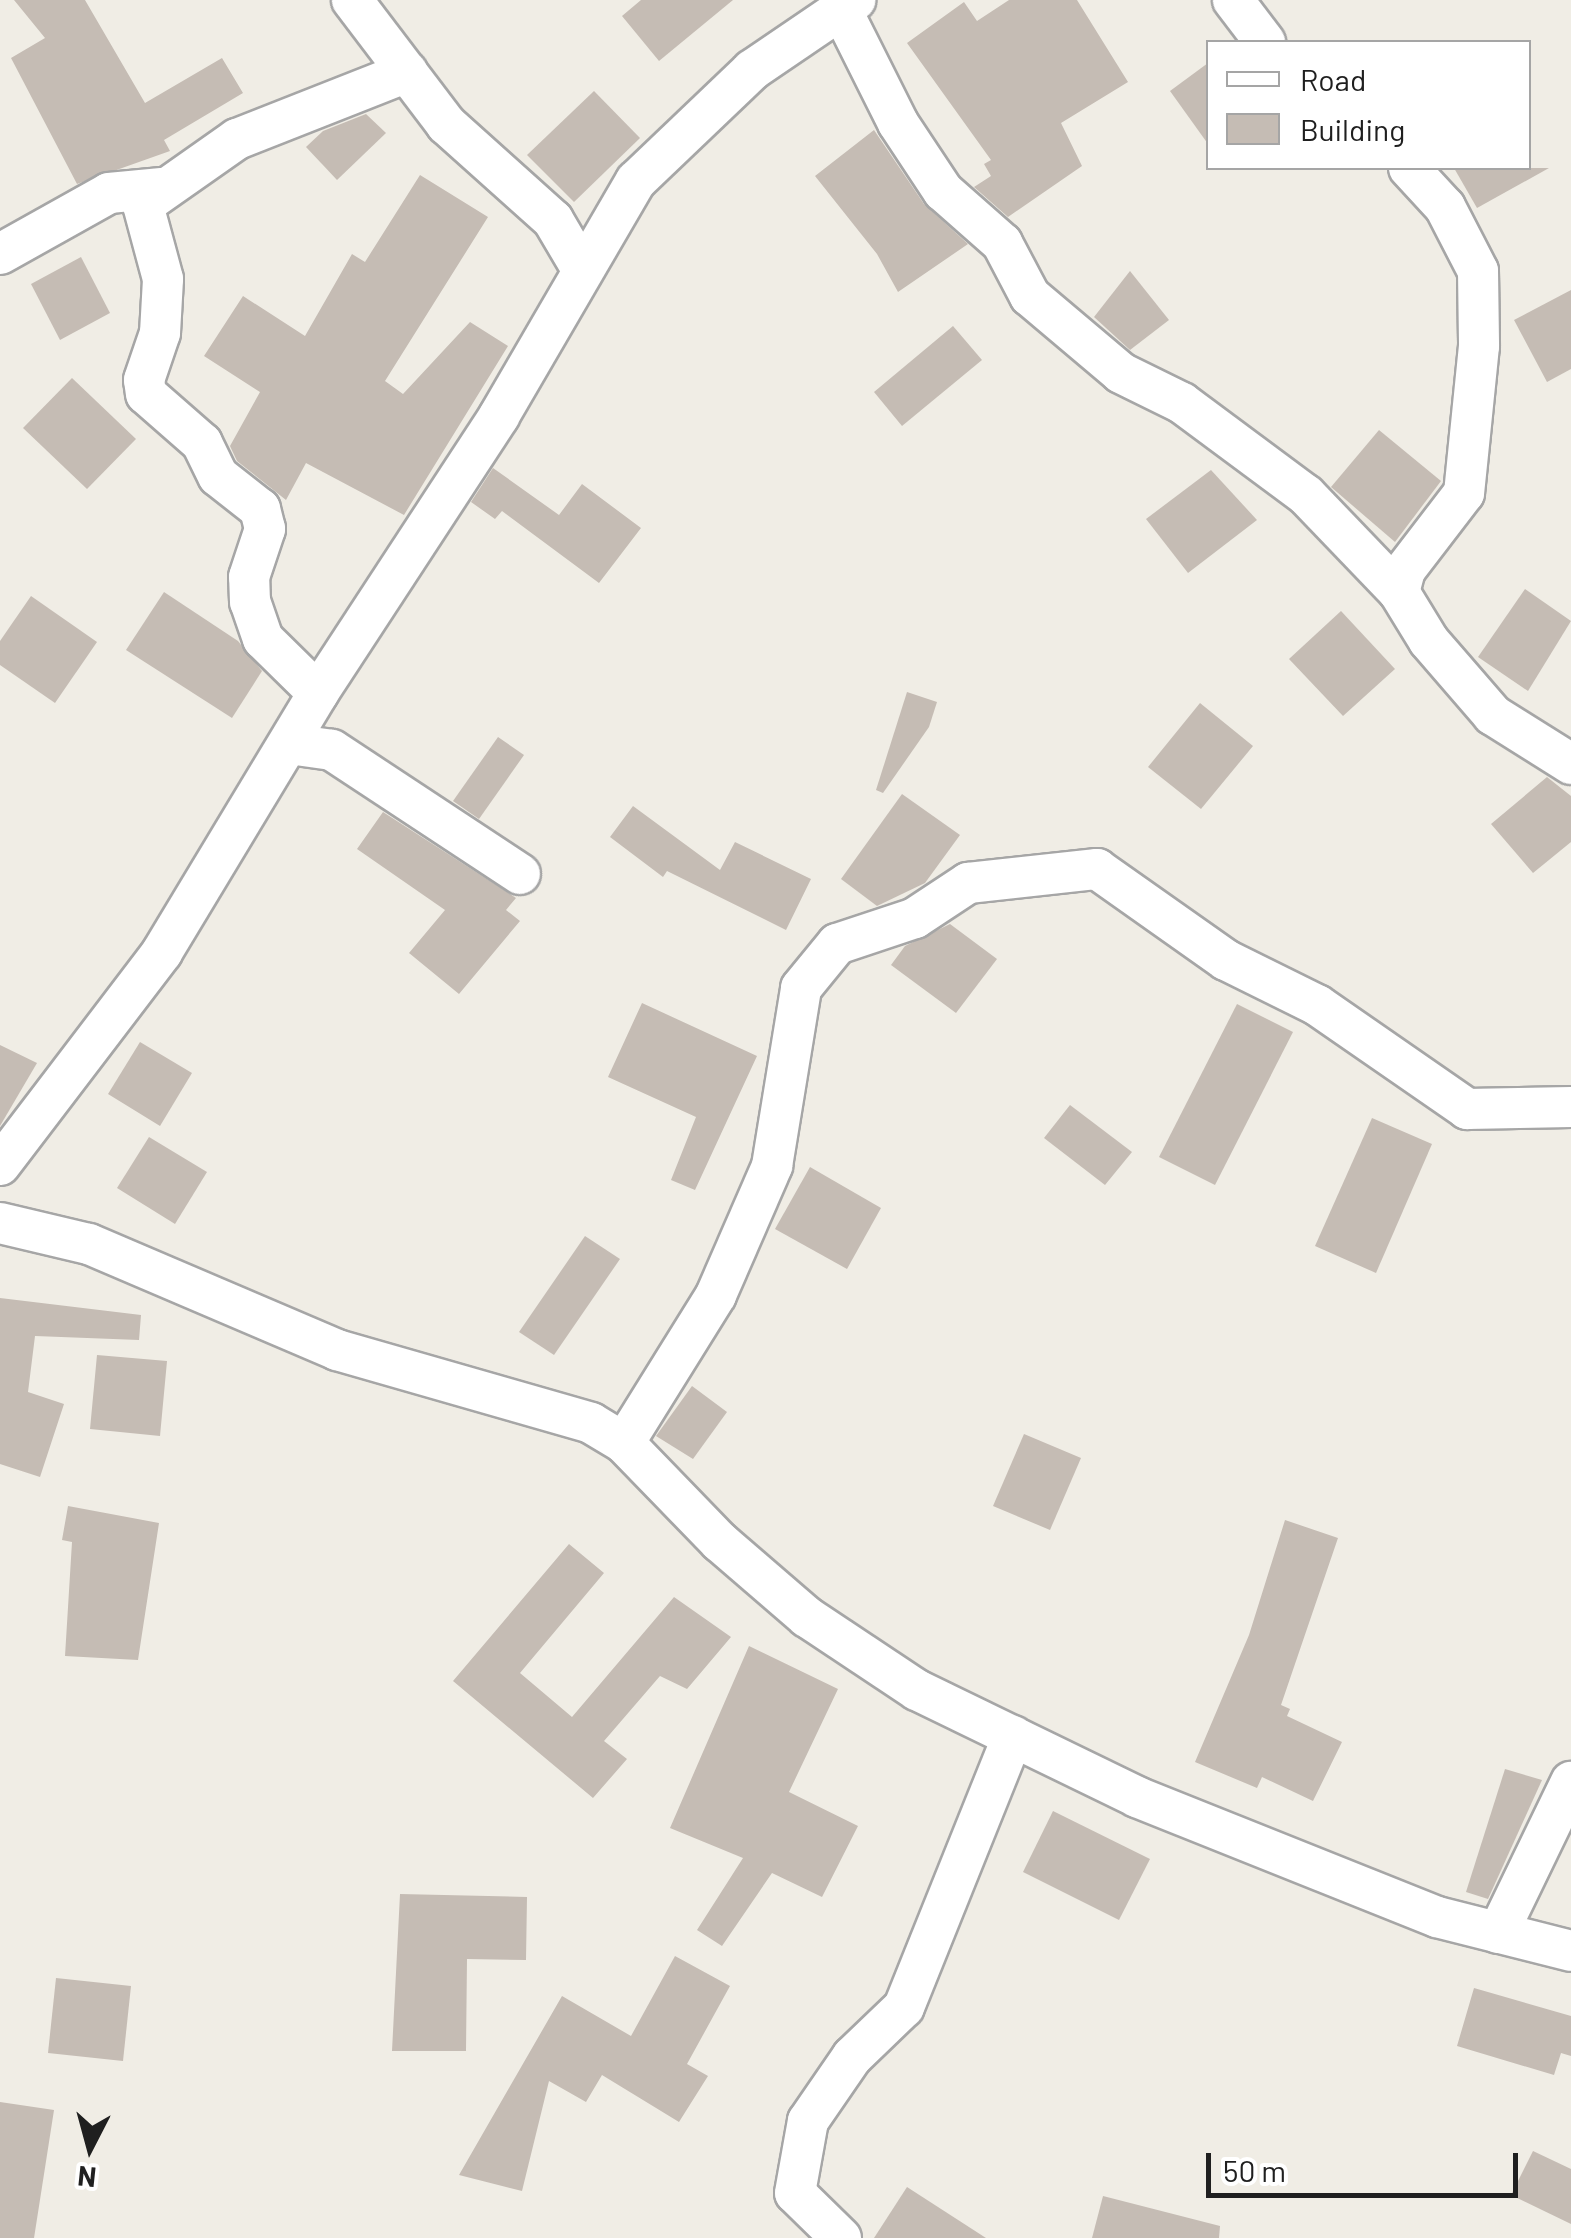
<!DOCTYPE html>
<html>
<head>
<meta charset="utf-8">
<style>
  body { margin:0 }
  #map { position:relative; width:1571px; height:2238px; overflow:hidden; background:#f0ede5; font-family:Barlow,sans-serif }
  div>[style] { position:absolute }
  .building>* { inset:0; background:#c5bcb4 }
  .roads { filter:drop-shadow(2px 0 #a6a6a6) drop-shadow(-2px 0 #a6a6a6) drop-shadow(0 2px #a6a6a6) drop-shadow(0 -2px #a6a6a6) }
  .street>* { height:40px; margin:-20px; padding:0 20px; transform-origin:20px; border-radius:20px; background:#fff }
  span { translate:-50% -50%; white-space:nowrap; text-align:center; line-height:1.15; -webkit-text-stroke:8px #fff; paint-order:stroke }
  .legend { position:absolute; left:1206px; top:40px; width:325px; height:130px; box-sizing:border-box; background:#fff; border:2px solid #a5a5a5; margin:0; padding:12px 18px; list-style:none; font-size:30px; color:#1f1f1f }
  .legend li { display:flex; align-items:center; gap:20px; height:50px }
  .legend b { width:50px; border:2px solid #a5a5a5 }
  .north { position:absolute; left:40px; top:2098px; width:100px; height:100px; -webkit-text-stroke:8px #fff; paint-order:stroke; rotate:186deg; font-size:28px; font-weight:700; line-height:40px; text-align:center; color:#1f1f1f }
  .north::after { content:''; display:block; margin:auto; width:35px; height:45px; background:#1f1f1f; clip-path:polygon(50% 0,100% 100%,50% 72%,0 100%) }
  .scale { position:absolute; left:1206px; top:2153px; width:312px; height:45px; box-sizing:border-box; border:5px solid #1f1f1f; border-top:0; padding-left:12px; font-size:30px; line-height:35px; white-space:nowrap; color:#1f1f1f; -webkit-text-stroke:8px #fff; paint-order:stroke }
</style>
</head>
<body>
<div id="map">
  <div class="building">
    <i style="clip-path:polygon(14px 0,85px 0,145px 103px,222px 58px,243px 93px,164px 140px,170px 151px,77px 184px,11px 58px,45px 38px)"></i>
    <i style="clip-path:polygon(641px 0,733px 0,659px 61px,622px 16px)"></i>
    <i style="clip-path:polygon(1009px 0,1077px 0,1128px 82px,1061px 123px,1082px 166px,1008px 217px,974px 187px,991px 176px,984px 164px,991px 160px,907px 43px,964px 2px,977px 21px)"></i>
    <i style="clip-path:polygon(1208px 63px,1208px 144px,1170px 91px)"></i>
    <i style="clip-path:polygon(594px 91px,640px 138px,574px 202px,527px 155px)"></i>
    <i style="clip-path:polygon(366px 114px,386px 133px,337px 180px,306px 147px,323px 131px)"></i>
    <i style="clip-path:polygon(874px 130px,924px 204px,968px 244px,898px 292px,877px 254px,815px 176px)"></i>
    <i style="clip-path:polygon(1454px 168px,1549px 168px,1477px 208px)"></i>
    <i style="clip-path:polygon(420px 175px,488px 217px,385px 381px,403px 394px,470px 322px,508px 346px,404px 515px,306px 463px,286px 500px,237px 461px,230px 446px,260px 392px,204px 356px,243px 296px,305px 336px,352px 254px,365px 262px)"></i>
    <i style="clip-path:polygon(81px 257px,110px 313px,60px 340px,31px 284px)"></i>
    <i style="clip-path:polygon(1130px 271px,1169px 320px,1130px 350px,1094px 317px)"></i>
    <i style="clip-path:polygon(1571px 290px,1571px 369px,1547px 382px,1514px 320px)"></i>
    <i style="clip-path:polygon(953px 326px,982px 360px,902px 426px,874px 392px)"></i>
    <i style="clip-path:polygon(72px 378px,136px 439px,87px 489px,23px 428px)"></i>
    <i style="clip-path:polygon(1379px 430px,1441px 481px,1395px 542px,1331px 487px)"></i>
    <i style="clip-path:polygon(493px 468px,559px 515px,582px 484px,641px 528px,599px 583px,502px 511px,495px 519px,471px 502px)"></i>
    <i style="clip-path:polygon(1211px 470px,1257px 520px,1188px 573px,1146px 519px)"></i>
    <i style="clip-path:polygon(1525px 589px,1571px 621px,1528px 691px,1478px 657px)"></i>
    <i style="clip-path:polygon(164px 592px,238px 641px,262px 671px,232px 718px,126px 650px)"></i>
    <i style="clip-path:polygon(31px 596px,97px 642px,55px 703px,0 665px,0 641px)"></i>
    <i style="clip-path:polygon(1341px 611px,1395px 669px,1343px 716px,1289px 659px)"></i>
    <i style="clip-path:polygon(907px 692px,937px 702px,929px 727px,883px 793px,876px 790px)"></i>
    <i style="clip-path:polygon(1200px 703px,1253px 746px,1201px 809px,1148px 767px)"></i>
    <i style="clip-path:polygon(498px 737px,524px 755px,479px 819px,453px 801px)"></i>
    <i style="clip-path:polygon(1547px 777px,1571px 796px,1571px 842px,1533px 873px,1491px 824px)"></i>
    <i style="clip-path:polygon(902px 794px,960px 835px,925px 883px,877px 906px,841px 879px)"></i>
    <i style="clip-path:polygon(633px 806px,720px 870px,735px 842px,811px 879px,786px 930px,667px 871px,663px 877px,610px 837px)"></i>
    <i style="clip-path:polygon(383px 812px,516px 898px,506px 910px,520px 921px,459px 994px,409px 953px,445px 910px,357px 849px)"></i>
    <i style="clip-path:polygon(950px 924px,997px 959px,956px 1013px,891px 965px,905px 946px)"></i>
    <i style="clip-path:polygon(642px 1003px,757px 1056px,695px 1190px,671px 1180px,696px 1117px,608px 1077px)"></i>
    <i style="clip-path:polygon(1237px 1004px,1293px 1032px,1215px 1185px,1159px 1157px)"></i>
    <i style="clip-path:polygon(140px 1042px,192px 1073px,160px 1126px,108px 1094px)"></i>
    <i style="clip-path:polygon(0 1045px,37px 1063px,0 1126px)"></i>
    <i style="clip-path:polygon(1070px 1105px,1132px 1152px,1105px 1185px,1044px 1138px)"></i>
    <i style="clip-path:polygon(1372px 1118px,1432px 1144px,1376px 1273px,1315px 1246px)"></i>
    <i style="clip-path:polygon(149px 1137px,207px 1172px,175px 1224px,117px 1188px)"></i>
    <i style="clip-path:polygon(810px 1167px,881px 1208px,847px 1269px,775px 1229px)"></i>
    <i style="clip-path:polygon(585px 1236px,620px 1259px,554px 1355px,519px 1332px)"></i>
    <i style="clip-path:polygon(0 1298px,141px 1315px,139px 1340px,35px 1336px,28px 1392px,64px 1404px,40px 1477px,0 1464px)"></i>
    <i style="clip-path:polygon(97px 1355px,167px 1361px,160px 1436px,90px 1429px)"></i>
    <i style="clip-path:polygon(692px 1386px,727px 1412px,693px 1459px,656px 1436px)"></i>
    <i style="clip-path:polygon(1024px 1434px,1081px 1458px,1050px 1530px,993px 1506px)"></i>
    <i style="clip-path:polygon(68px 1506px,159px 1523px,138px 1660px,65px 1656px,72px 1542px,62px 1540px)"></i>
    <i style="clip-path:polygon(1285px 1520px,1338px 1538px,1281px 1705px,1290px 1709px,1287px 1716px,1342px 1742px,1313px 1801px,1262px 1777px,1257px 1788px,1195px 1762px,1249px 1635px)"></i>
    <i style="clip-path:polygon(569px 1544px,604px 1573px,520px 1673px,572px 1717px,674px 1597px,731px 1637px,687px 1689px,660px 1676px,604px 1741px,627px 1759px,593px 1798px,453px 1681px)"></i>
    <i style="clip-path:polygon(749px 1646px,838px 1689px,789px 1792px,858px 1826px,822px 1897px,772px 1873px,722px 1946px,697px 1930px,743px 1858px,670px 1828px)"></i>
    <i style="clip-path:polygon(1505px 1769px,1542px 1780px,1488px 1899px,1466px 1892px)"></i>
    <i style="clip-path:polygon(1053px 1811px,1150px 1859px,1119px 1920px,1023px 1872px)"></i>
    <i style="clip-path:polygon(400px 1894px,527px 1897px,526px 1960px,467px 1959px,466px 2051px,392px 2051px)"></i>
    <i style="clip-path:polygon(675px 1956px,730px 1986px,687px 2064px,708px 2076px,679px 2122px,602px 2075px,586px 2102px,549px 2081px,522px 2191px,459px 2175px,562px 1996px,631px 2036px)"></i>
    <i style="clip-path:polygon(56px 1978px,131px 1986px,123px 2061px,48px 2053px)"></i>
    <i style="clip-path:polygon(1474px 1988px,1571px 2016px,1571px 2056px,1561px 2053px,1554px 2075px,1457px 2046px)"></i>
    <i style="clip-path:polygon(0 2102px,54px 2110px,34px 2238px,0 2238px)"></i>
    <i style="clip-path:polygon(1533px 2151px,1571px 2169px,1571px 2224px,1511px 2195px)"></i>
    <i style="clip-path:polygon(907px 2187px,986px 2238px,874px 2238px)"></i>
    <i style="clip-path:polygon(1103px 2196px,1220px 2226px,1219px 2238px,1092px 2238px)"></i>
  </div>
  <div class="roads">
    <div class="street">
      <i style="left:352px;top:0;width:156px;rotate:52.8deg"></i>
      <i style="left:446px;top:124px;width:144px;rotate:41.9deg"></i>
      <i style="left:553px;top:220px;width:59px;rotate:59.5deg"></i>
      <i style="left:1233px;top:0;width:53px;rotate:52.7deg"></i>
      <i style="left:842px;top:11px;width:125px;rotate:63.4deg"></i>
      <i style="left:898px;top:123px;width:82px;rotate:56.5deg"></i>
      <i style="left:943px;top:191px;width:79px;rotate:41.4deg"></i>
      <i style="left:1002px;top:243px;width:60px;rotate:62.2deg"></i>
      <i style="left:1030px;top:296px;width:119px;rotate:40.2deg"></i>
      <i style="left:1121px;top:373px;width:68px;rotate:26.2deg"></i>
      <i style="left:1182px;top:403px;width:154px;rotate:36.6deg"></i>
      <i style="left:1306px;top:495px;width:134px;rotate:46.2deg"></i>
      <i style="left:1409px;top:168px;width:53px;rotate:47.3deg"></i>
      <i style="left:1445px;top:207px;width:72px;rotate:62.7deg"></i>
      <i style="left:1478px;top:271px;width:75px;rotate:89.2deg"></i>
      <i style="left:1479px;top:346px;width:148px;rotate:95.8deg"></i>
      <i style="left:1464px;top:493px;width:97px;rotate:127.5deg"></i>
      <i style="left:1405px;top:570px;width:23px;rotate:105deg"></i>
      <i style="left:1399px;top:592px;width:57px;rotate:58.5deg"></i>
      <i style="left:1429px;top:641px;width:98px;rotate:49.1deg"></i>
      <i style="left:1493px;top:715px;width:92px;rotate:32.1deg"></i>
      <i style="left:0;top:254px;width:125px;rotate:-29.2deg"></i>
      <i style="left:109px;top:193px;width:53px;rotate:-5.4deg"></i>
      <i style="left:318px;top:693px;width:77px;rotate:-135.5deg"></i>
      <i style="left:263px;top:639px;width:39px;rotate:-109deg"></i>
      <i style="left:250px;top:602px;width:25px;rotate:-92deg"></i>
      <i style="left:249px;top:577px;width:51px;rotate:-71.6deg"></i>
      <i style="left:265px;top:529px;width:21px;rotate:-104deg"></i>
      <i style="left:260px;top:509px;width:53px;rotate:-141.8deg"></i>
      <i style="left:218px;top:476px;width:37px;rotate:-116deg"></i>
      <i style="left:202px;top:443px;width:74px;rotate:-138.8deg"></i>
      <i style="left:146px;top:394px;width:14px;rotate:-98deg"></i>
      <i style="left:144px;top:380px;width:50px;rotate:-71.2deg"></i>
      <i style="left:160px;top:333px;width:54px;rotate:-86.8deg"></i>
      <i style="left:163px;top:279px;width:77px;rotate:-105.1deg"></i>
      <i style="left:143px;top:205px;width:115px;rotate:-35.1deg"></i>
      <i style="left:237px;top:139px;width:183px;rotate:-21.5deg"></i>
      <i style="left:289px;top:744px;width:43px;rotate:7.9deg"></i>
      <i style="left:332px;top:750px;width:225px;rotate:33.4deg"></i>
      <i style="left:0;top:1165px;width:268px;rotate:-52.7deg"></i>
      <i style="left:162px;top:952px;width:302px;rotate:-58.9deg"></i>
      <i style="left:318px;top:693px;width:331px;rotate:-56.8deg"></i>
      <i style="left:499px;top:416px;width:272px;rotate:-59.8deg"></i>
      <i style="left:636px;top:181px;width:161px;rotate:-43.7deg"></i>
      <i style="left:752px;top:70px;width:125px;rotate:-34.2deg"></i>
      <i style="left:0;top:1223px;width:91px;rotate:13.3deg"></i>
      <i style="left:89px;top:1244px;width:270px;rotate:23.1deg"></i>
      <i style="left:337px;top:1350px;width:264px;rotate:16deg"></i>
      <i style="left:591px;top:1423px;width:39px;rotate:31deg"></i>
      <i style="left:624px;top:1443px;width:138px;rotate:45.9deg"></i>
      <i style="left:720px;top:1542px;width:115px;rotate:40.8deg"></i>
      <i style="left:807px;top:1617px;width:132px;rotate:33.6deg"></i>
      <i style="left:917px;top:1690px;width:245px;rotate:25.9deg"></i>
      <i style="left:1137px;top:1797px;width:323px;rotate:21.8deg"></i>
      <i style="left:1437px;top:1917px;width:138px;rotate:14.2deg"></i>
      <i style="left:624px;top:1443px;width:174px;rotate:-58.1deg"></i>
      <i style="left:716px;top:1295px;width:141px;rotate:-66.5deg"></i>
      <i style="left:772px;top:1166px;width:180px;rotate:-80.7deg"></i>
      <i style="left:801px;top:988px;width:57px;rotate:-50.7deg"></i>
      <i style="left:837px;top:944px;width:82px;rotate:-18.4deg"></i>
      <i style="left:915px;top:918px;width:64px;rotate:-33.4deg"></i>
      <i style="left:968px;top:883px;width:130px;rotate:-6.2deg"></i>
      <i style="left:1097px;top:869px;width:158px;rotate:35.2deg"></i>
      <i style="left:1226px;top:960px;width:102px;rotate:26.3deg"></i>
      <i style="left:1317px;top:1005px;width:183px;rotate:34.7deg"></i>
      <i style="left:1467px;top:1109px;width:104px;rotate:-1.1deg"></i>
      <i style="left:1498px;top:1933px;width:168px;rotate:-64.2deg"></i>
      <i style="left:841px;top:2238px;width:64px;rotate:-135.6deg"></i>
      <i style="left:795px;top:2193px;width:73px;rotate:-79.8deg"></i>
      <i style="left:808px;top:2121px;width:78px;rotate:-55.5deg"></i>
      <i style="left:852px;top:2057px;width:72px;rotate:-43.9deg"></i>
      <i style="left:904px;top:2007px;width:292px;rotate:-68.1deg"></i>
    </div>
  </div>
  <ul class="legend">
  <li><b style="height:12px;background:#fff"></b>Road</li>
  <li><b style="height:28px;background:#c5bcb4"></b>Building</li>
  </ul>
  <div class="north">N</div>
  <div class="scale">50 m</div>
</div>
</body>
</html>
